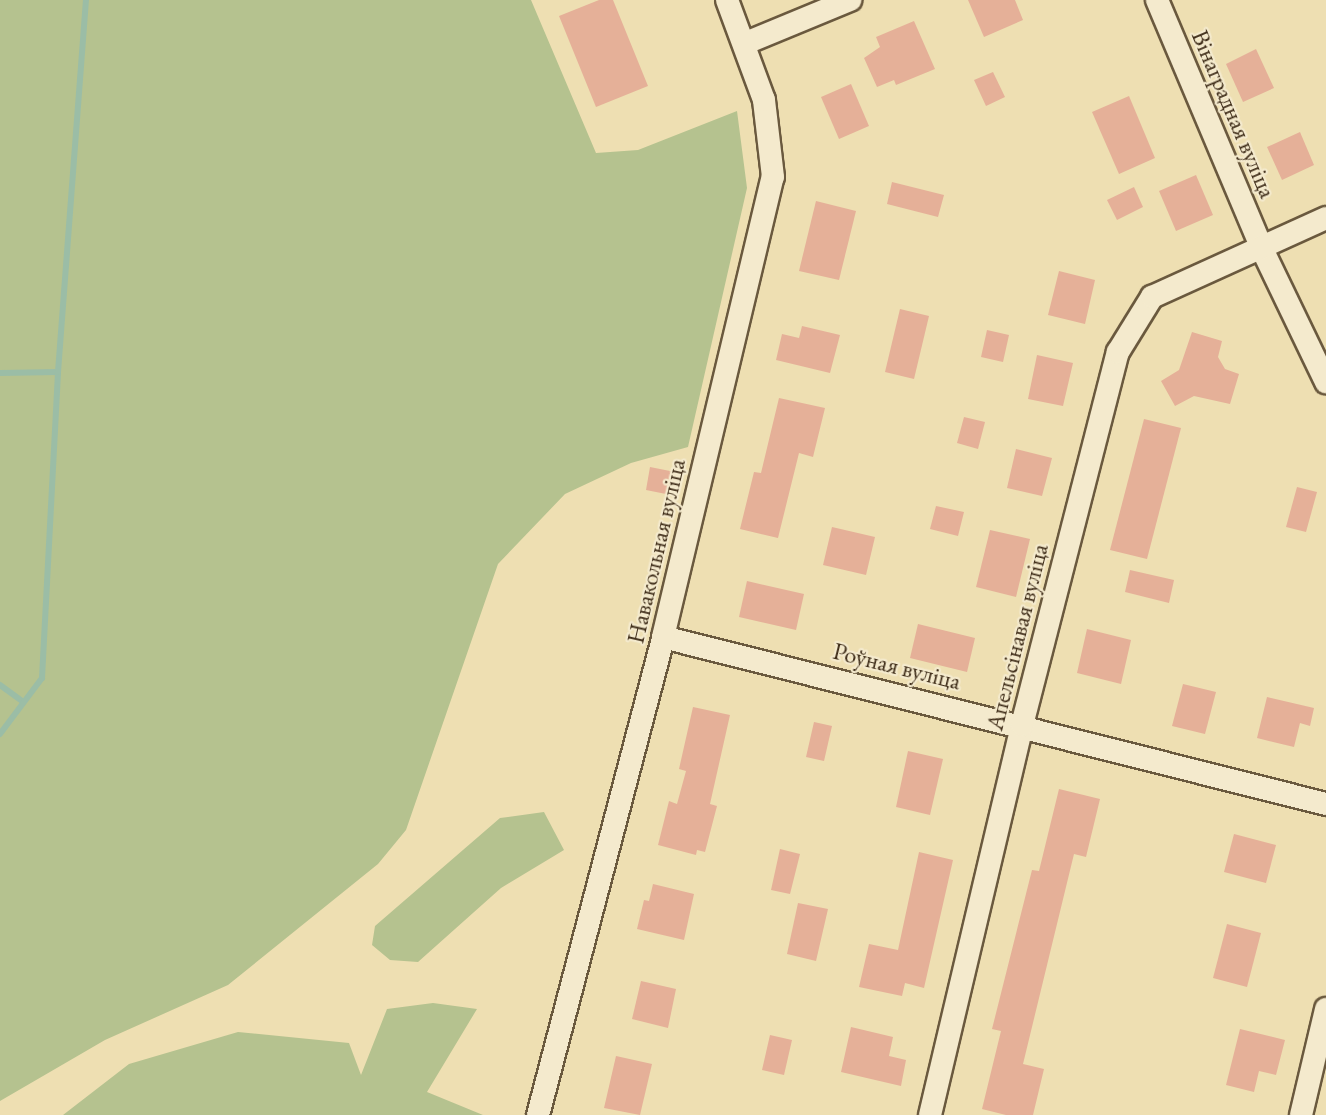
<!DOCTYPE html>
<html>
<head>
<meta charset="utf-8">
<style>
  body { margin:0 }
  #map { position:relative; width:1326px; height:1115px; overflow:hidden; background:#eedfb2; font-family:"EB Garamond",serif }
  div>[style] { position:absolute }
  .green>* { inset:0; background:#b5c28f }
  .stream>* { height:6px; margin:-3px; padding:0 3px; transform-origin:3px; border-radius:3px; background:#9bbda6 }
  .building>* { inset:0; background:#e5b098 }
  .roads { filter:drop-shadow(2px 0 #6a593e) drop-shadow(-2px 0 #6a593e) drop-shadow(0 2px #6a593e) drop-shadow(0 -2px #6a593e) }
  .street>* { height:22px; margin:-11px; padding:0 11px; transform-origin:11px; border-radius:11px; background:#f4eacd }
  span { translate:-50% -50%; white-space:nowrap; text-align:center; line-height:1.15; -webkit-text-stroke:4.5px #f4eacd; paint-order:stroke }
  .street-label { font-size:24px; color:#3e2c18 }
</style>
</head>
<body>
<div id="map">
  <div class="green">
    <i style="clip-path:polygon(0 0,531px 0,596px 153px,638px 150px,737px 111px,747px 188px,688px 447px,631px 463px,565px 494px,498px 564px,406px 830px,378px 864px,228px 985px,105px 1040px,0 1101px)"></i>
    <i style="clip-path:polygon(544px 812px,564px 850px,501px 888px,418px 962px,390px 960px,372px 945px,375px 926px,500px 818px)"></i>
    <i style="clip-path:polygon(433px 1003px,477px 1009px,427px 1092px,483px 1115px,63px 1115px,129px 1064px,238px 1032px,349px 1043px,361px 1075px,387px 1009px)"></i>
  </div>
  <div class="stream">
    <i style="left:0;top:373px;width:58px;rotate:-1deg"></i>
    <i style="left:0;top:685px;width:27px;rotate:36deg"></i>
    <i style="left:0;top:734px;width:70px;rotate:-53.1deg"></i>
    <i style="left:42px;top:678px;width:306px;rotate:-87deg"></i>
    <i style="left:58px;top:372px;width:373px;rotate:-85.7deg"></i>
  </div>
  <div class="building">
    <i style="clip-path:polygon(599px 0,613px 0,648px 86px,596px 107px,559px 16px)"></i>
    <i style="clip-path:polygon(968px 0,1015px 0,1023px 20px,984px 37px)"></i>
    <i style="clip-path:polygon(914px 21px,935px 69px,896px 85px,894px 80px,877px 87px,864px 58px,880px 47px,876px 37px)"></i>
    <i style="clip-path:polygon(1256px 49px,1274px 88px,1243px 102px,1226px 64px)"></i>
    <i style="clip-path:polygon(993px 72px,1005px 97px,986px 106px,974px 80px)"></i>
    <i style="clip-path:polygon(851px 84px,869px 126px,839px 139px,821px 97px)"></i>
    <i style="clip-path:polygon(1129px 96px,1155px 158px,1119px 174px,1092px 112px)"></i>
    <i style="clip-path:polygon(1300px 132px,1314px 165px,1282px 180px,1267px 147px)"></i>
    <i style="clip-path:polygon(1196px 175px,1213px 215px,1176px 231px,1159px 191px)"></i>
    <i style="clip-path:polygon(892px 182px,944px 195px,938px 217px,887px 204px)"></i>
    <i style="clip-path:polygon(1134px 187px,1143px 207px,1117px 220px,1107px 200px)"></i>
    <i style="clip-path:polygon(816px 201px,856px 211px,839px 280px,799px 271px)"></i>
    <i style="clip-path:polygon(1059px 271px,1095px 280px,1085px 324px,1048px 315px)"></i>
    <i style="clip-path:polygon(900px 309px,929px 316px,914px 379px,885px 372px)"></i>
    <i style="clip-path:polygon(802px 326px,840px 335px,830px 373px,776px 360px,782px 334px,799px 338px)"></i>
    <i style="clip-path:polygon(987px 330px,1009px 335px,1003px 362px,981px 357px)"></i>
    <i style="clip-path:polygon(1192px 332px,1222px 341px,1218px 357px,1225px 369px,1239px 374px,1230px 404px,1194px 396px,1175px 406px,1161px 381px,1179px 370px)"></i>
    <i style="clip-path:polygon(1037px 355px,1073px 363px,1063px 406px,1028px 399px)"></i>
    <i style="clip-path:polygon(779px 398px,825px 408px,813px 457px,799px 453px,778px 538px,740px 529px,754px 472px,761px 473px)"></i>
    <i style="clip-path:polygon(964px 417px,985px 422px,978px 449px,957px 443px)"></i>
    <i style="clip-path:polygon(1144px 419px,1181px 428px,1147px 559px,1110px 550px)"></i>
    <i style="clip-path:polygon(1016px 449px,1052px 458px,1042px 496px,1007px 488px)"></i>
    <i style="clip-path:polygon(650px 467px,675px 472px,671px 495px,646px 490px)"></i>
    <i style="clip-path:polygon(1297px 487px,1317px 492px,1306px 532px,1286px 527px)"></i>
    <i style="clip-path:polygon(936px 506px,964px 512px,958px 536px,930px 529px)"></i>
    <i style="clip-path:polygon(832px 527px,875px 537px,866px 575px,823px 565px)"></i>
    <i style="clip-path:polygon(990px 530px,1030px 539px,1016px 597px,976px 587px)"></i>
    <i style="clip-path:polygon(1130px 570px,1174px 580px,1169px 603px,1125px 592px)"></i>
    <i style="clip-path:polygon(747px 581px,804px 594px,796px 630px,739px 617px)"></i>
    <i style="clip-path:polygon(918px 624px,975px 638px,967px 672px,910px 658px)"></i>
    <i style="clip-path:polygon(1087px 629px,1131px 640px,1121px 684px,1077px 673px)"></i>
    <i style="clip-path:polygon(1183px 684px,1216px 692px,1205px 734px,1172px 726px)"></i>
    <i style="clip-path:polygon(1267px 697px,1314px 708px,1310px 726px,1300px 723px,1294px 747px,1257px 738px)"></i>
    <i style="clip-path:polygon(693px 707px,730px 715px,710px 804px,717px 806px,705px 852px,697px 850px,696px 855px,658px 845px,669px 801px,677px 804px,686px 771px,679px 769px)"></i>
    <i style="clip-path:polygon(814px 722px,832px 726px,824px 761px,806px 757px)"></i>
    <i style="clip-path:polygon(908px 751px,943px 759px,930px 815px,896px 807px)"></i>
    <i style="clip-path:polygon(1059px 789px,1100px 799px,1086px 857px,1074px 854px,1023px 1064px,1044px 1069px,1033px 1115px,1006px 1115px,982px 1109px,1001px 1031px,992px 1029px,1032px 870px,1039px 871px)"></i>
    <i style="clip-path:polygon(1234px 834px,1276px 845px,1266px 883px,1224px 872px)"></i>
    <i style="clip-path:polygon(780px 849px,800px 854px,790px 894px,771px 890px)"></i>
    <i style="clip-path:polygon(919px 852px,953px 860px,924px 988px,905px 983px,902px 996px,859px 987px,869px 944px,898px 950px)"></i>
    <i style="clip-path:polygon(653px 884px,694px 894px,684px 940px,637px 929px,644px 900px,649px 901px)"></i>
    <i style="clip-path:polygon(798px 903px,828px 909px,816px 961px,787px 954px)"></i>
    <i style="clip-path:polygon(1227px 924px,1261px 933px,1247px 987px,1213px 978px)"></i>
    <i style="clip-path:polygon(641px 981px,676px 989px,668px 1028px,632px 1019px)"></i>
    <i style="clip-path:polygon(851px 1027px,893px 1037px,889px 1056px,906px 1060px,901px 1086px,841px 1072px)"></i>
    <i style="clip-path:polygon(1240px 1029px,1285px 1040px,1276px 1075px,1259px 1071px,1254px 1092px,1226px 1085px)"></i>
    <i style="clip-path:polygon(770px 1035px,792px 1040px,784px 1075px,762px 1070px)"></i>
    <i style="clip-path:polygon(616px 1056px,652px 1064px,640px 1115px,604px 1108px)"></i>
  </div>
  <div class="roads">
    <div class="street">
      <i style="left:1157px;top:0;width:270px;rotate:67.1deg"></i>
      <i style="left:1262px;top:249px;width:148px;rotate:64.3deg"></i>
      <i style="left:746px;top:43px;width:113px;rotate:-22.5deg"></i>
      <i style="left:663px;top:637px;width:684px;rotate:14.14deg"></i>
      <i style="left:538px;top:1115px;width:494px;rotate:-75.3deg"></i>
      <i style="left:663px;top:637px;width:473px;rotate:-76.6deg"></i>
      <i style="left:773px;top:177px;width:78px;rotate:-96.7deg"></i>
      <i style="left:764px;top:100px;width:107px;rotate:-110.3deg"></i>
      <i style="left:930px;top:1115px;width:401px;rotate:-76.7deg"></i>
      <i style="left:1022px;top:725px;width:385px;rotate:-75.6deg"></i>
      <i style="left:1118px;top:352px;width:65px;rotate:-58.3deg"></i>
      <i style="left:1152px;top:297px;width:191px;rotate:-24.4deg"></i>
      <i style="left:1301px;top:1115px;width:109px;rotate:-76.7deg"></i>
    </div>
  </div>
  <div class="street-label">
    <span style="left:1234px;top:114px;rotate:67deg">Вінаградная вуліца</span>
    <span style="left:656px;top:551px;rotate:-77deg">Навакольная вуліца</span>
    <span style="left:1017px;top:637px;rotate:-76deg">Апельсінавая вуліца</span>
    <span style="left:897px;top:666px;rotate:14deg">Роўная вуліца</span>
  </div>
</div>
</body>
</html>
